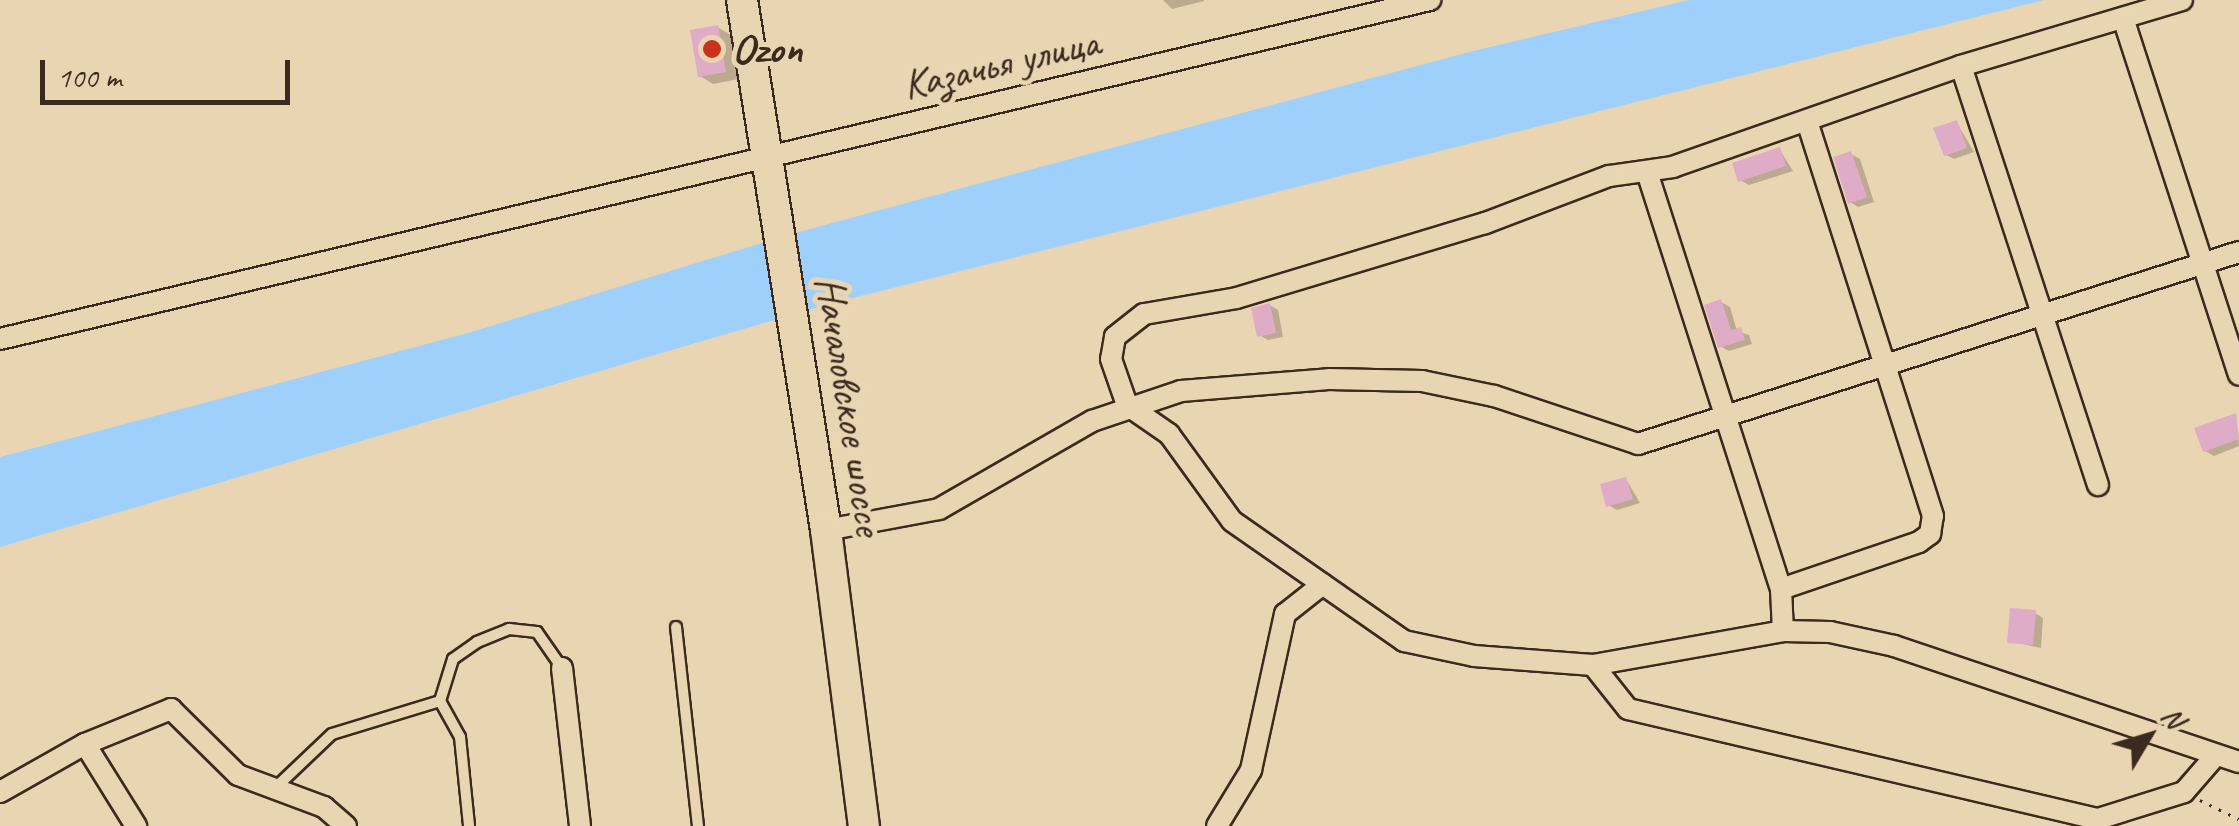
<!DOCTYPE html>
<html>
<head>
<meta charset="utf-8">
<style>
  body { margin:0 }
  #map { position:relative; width:2239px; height:826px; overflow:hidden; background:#ead5b3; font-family:Caveat,sans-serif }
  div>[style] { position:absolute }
  .water>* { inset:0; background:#9fd0fc }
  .shadow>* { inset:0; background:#0003 }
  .building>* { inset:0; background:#dfacc8 }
  .path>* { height:2.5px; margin-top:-1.25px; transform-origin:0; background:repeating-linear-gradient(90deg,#3b2a1e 0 2.5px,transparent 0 10.5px) }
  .roads { filter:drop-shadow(2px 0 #3b2a1e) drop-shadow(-2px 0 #3b2a1e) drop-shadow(0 2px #3b2a1e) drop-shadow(0 -2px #3b2a1e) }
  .lane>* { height:10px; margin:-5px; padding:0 5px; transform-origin:5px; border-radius:5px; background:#ead5b3 }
  .street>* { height:20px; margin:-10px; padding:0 10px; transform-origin:10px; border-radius:10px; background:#ead5b3 }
  .primary>* { height:30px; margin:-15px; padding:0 15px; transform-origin:15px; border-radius:15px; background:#ead5b3 }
  .dots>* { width:28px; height:28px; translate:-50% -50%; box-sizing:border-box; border:5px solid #ead5b3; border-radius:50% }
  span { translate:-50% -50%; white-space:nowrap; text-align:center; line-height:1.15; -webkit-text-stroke:10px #ead5b3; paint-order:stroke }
  .poi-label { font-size:42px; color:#3b2a1e; font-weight:700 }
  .left { translate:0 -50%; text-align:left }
  .street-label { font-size:42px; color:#3b2a1e }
  .north { position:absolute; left:2099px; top:686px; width:100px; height:100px; -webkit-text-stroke:8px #ead5b3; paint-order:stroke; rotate:52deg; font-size:28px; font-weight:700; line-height:40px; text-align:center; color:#3b2a1e }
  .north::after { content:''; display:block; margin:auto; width:35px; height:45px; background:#3b2a1e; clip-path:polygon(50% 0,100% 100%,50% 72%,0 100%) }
  .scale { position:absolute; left:40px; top:60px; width:250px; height:45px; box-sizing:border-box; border:5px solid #3b2a1e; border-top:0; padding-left:12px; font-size:30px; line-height:35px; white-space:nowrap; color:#3b2a1e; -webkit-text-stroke:8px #ead5b3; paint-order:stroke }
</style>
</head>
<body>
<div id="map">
  <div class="water">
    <i style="clip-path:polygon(1689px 0,2044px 0,829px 304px,0 547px,0 457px,468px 333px,791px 234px,1469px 52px)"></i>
  </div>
  <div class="shadow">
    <i style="clip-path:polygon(1163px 0,1204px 0,1204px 1px,1172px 9px)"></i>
    <i style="clip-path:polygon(717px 27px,731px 35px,739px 79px,713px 84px,700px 76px)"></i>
    <i style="clip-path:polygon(1957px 123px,1974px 152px,1954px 159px,1946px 155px)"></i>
    <i style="clip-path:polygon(1780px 150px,1793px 171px,1749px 185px,1740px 180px)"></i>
    <i style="clip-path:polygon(1851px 154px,1860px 159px,1874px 202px,1858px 207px,1850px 202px)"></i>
    <i style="clip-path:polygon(1721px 302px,1730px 307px,1737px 331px,1749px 335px,1752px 344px,1729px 351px,1720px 346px)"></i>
    <i style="clip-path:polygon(1269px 305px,1278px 310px,1283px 337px,1268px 340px,1259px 335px)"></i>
    <i style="clip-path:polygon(2236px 415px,2239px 446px,2214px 456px,2205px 451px)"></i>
    <i style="clip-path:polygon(1626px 479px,1640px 503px,1617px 510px,1608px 505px)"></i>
    <i style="clip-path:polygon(2035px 613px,2043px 618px,2041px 648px,2010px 641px)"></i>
  </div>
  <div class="building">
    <i style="clip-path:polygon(718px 25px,726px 72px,698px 77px,690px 30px)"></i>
    <i style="clip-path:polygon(1957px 120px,1967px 148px,1944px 156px,1933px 128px)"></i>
    <i style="clip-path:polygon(1780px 147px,1786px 166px,1738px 182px,1732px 163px)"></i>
    <i style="clip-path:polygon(1851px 151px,1867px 197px,1848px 204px,1833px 157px)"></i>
    <i style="clip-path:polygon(1721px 299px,1731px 330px,1741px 327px,1745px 340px,1718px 348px,1704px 305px)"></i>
    <i style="clip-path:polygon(1270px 303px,1276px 333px,1257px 337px,1251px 308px)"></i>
    <i style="clip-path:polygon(2236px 413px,2239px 439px,2203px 452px,2194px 428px)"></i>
    <i style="clip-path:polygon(1626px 477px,1633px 499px,1606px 507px,1600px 484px)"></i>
    <i style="clip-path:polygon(2010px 608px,2036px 610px,2033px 645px,2007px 643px)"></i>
  </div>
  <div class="path">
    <i style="left:2200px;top:800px;width:43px;rotate:26deg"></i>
  </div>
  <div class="roads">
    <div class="lane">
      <i style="left:676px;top:627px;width:200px;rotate:83.7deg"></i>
      <i style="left:440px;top:701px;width:41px;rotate:60.9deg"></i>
      <i style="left:460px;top:737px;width:89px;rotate:84.2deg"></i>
      <i style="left:273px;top:790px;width:81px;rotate:-43.5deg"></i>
      <i style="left:332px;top:734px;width:113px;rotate:-17deg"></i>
      <i style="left:440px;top:701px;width:44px;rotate:-72.8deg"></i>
      <i style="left:453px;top:659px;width:29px;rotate:-35deg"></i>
      <i style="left:477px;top:642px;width:35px;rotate:-22deg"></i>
      <i style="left:509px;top:629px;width:28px;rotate:6deg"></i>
      <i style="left:537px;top:632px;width:44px;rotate:55.2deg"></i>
    </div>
    <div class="street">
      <i style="left:2182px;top:0;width:231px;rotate:163.4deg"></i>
      <i style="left:1961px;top:66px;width:305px;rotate:160.7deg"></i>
      <i style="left:1673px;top:167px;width:65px;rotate:172deg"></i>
      <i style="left:1609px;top:176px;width:133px;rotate:159.2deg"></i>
      <i style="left:1485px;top:223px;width:259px;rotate:163.2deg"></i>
      <i style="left:1237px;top:298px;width:94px;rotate:170.2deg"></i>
      <i style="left:1144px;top:314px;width:37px;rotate:142deg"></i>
      <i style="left:1115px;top:337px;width:22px;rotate:100deg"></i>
      <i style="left:1111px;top:359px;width:49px;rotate:70.8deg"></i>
      <i style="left:1127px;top:405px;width:51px;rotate:34.6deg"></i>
      <i style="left:1169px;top:434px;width:107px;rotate:54.1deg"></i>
      <i style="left:1232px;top:521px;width:210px;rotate:34.9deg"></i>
      <i style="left:1404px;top:641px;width:72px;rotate:12.1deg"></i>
      <i style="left:1474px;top:656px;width:119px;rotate:4.3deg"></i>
      <i style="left:1593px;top:665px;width:193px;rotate:-10.1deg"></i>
      <i style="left:1783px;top:631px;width:47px;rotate:1.2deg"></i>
      <i style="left:1830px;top:632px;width:66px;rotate:12.3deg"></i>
      <i style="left:1894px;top:646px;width:364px;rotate:18.6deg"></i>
      <i style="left:2123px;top:18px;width:375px;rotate:72deg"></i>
      <i style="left:1961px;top:66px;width:441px;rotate:71.9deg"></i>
      <i style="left:1647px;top:172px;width:438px;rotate:72.2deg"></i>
      <i style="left:1781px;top:589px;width:42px;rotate:87.3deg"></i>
      <i style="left:0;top:339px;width:1470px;rotate:-13.34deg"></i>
      <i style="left:826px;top:530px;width:115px;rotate:-10.5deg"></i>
      <i style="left:939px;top:509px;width:177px;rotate:-29.9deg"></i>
      <i style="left:1092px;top:421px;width:94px;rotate:-18.6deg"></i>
      <i style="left:1181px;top:391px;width:148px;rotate:-4.6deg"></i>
      <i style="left:1329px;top:379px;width:93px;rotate:1.2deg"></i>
      <i style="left:1422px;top:381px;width:74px;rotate:11.8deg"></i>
      <i style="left:1494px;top:396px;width:152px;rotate:18.4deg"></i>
      <i style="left:1638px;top:444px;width:631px;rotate:-17.72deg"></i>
      <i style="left:1781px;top:589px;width:146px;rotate:-18.8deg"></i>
      <i style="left:1919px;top:542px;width:14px;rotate:-36deg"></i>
      <i style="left:1930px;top:534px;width:18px;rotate:-81deg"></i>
      <i style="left:1933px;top:516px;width:415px;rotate:-107.7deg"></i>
      <i style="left:1593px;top:665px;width:56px;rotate:51.5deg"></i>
      <i style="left:1628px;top:709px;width:483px;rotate:13.2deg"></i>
      <i style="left:2098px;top:819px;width:90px;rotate:-17.4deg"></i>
      <i style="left:2184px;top:792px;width:49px;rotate:-49.1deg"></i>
      <i style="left:562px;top:668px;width:159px;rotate:83.5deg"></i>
      <i style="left:85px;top:744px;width:97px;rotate:58.1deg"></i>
      <i style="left:0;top:792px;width:98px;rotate:-29.5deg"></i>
      <i style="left:85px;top:744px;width:93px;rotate:-22.1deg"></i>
      <i style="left:171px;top:709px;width:94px;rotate:44.6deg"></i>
      <i style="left:238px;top:775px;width:92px;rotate:20.4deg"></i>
      <i style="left:324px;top:807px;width:29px;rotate:41deg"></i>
      <i style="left:1217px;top:826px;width:66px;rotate:-58.7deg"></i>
      <i style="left:1251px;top:770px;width:160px;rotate:-77.7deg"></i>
      <i style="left:1285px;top:614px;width:48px;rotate:-38.3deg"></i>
    </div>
    <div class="primary">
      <i style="left:742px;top:0;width:537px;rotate:80.99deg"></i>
      <i style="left:826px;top:530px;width:298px;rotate:82.7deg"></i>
    </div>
  </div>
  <div class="dots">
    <i style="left:712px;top:49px;background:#c8321e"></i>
  </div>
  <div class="poi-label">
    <span class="left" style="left:732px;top:49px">Ozon</span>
  </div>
  <div class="street-label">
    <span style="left:1001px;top:64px;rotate:-13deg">Казачья улица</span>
    <span style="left:849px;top:406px;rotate:81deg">Началовское шоссе</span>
  </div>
  <div class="north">N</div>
  <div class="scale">100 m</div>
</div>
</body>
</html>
